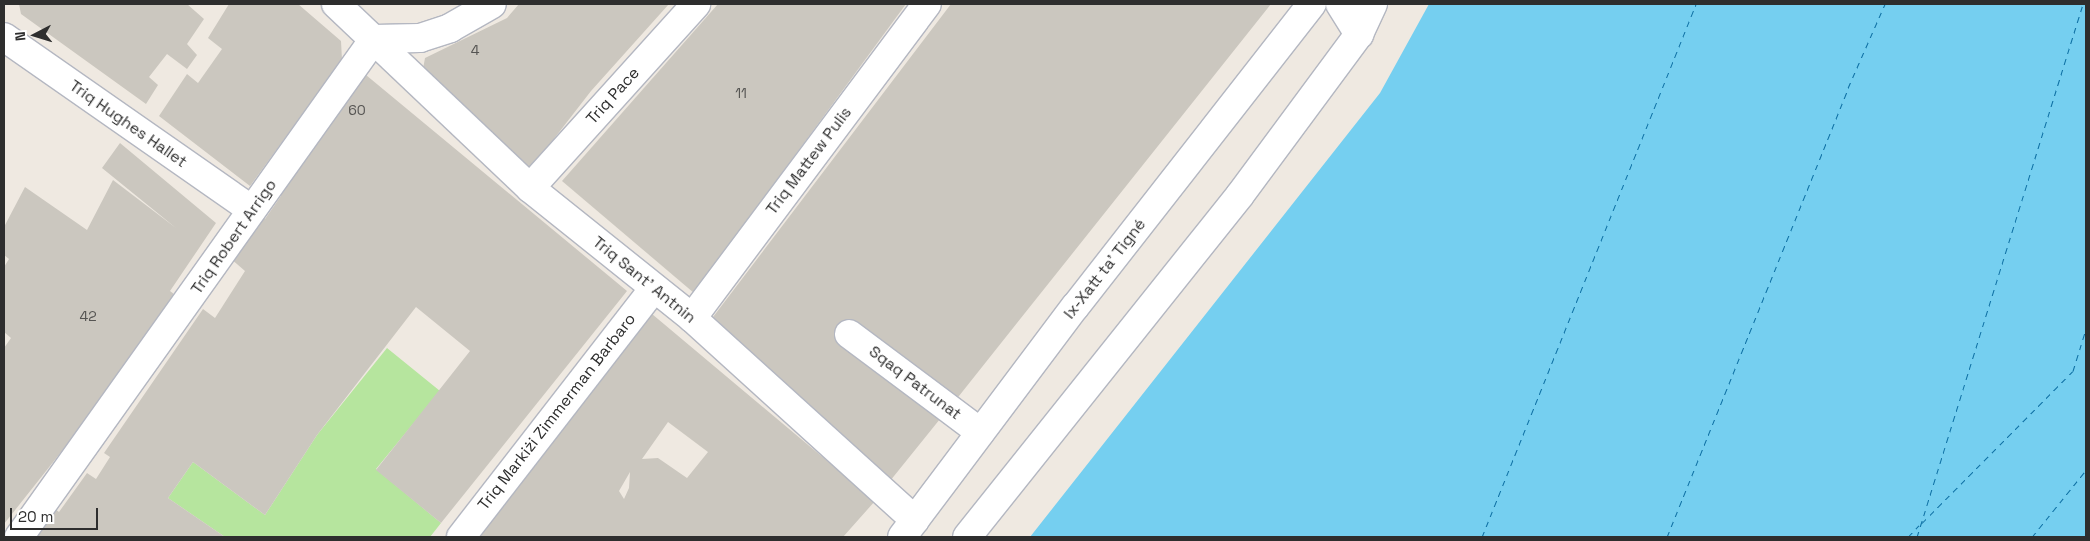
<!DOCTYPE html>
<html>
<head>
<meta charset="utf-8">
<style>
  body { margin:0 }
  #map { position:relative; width:2090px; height:541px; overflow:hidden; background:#efe9e1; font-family:"Space Grotesk",sans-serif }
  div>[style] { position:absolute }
  .green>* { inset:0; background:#b6e59e }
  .water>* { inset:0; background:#75cff0 }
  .ferry>* { height:1px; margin-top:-0.5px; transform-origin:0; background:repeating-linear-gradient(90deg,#0d6fa3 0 6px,transparent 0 11px) }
  .building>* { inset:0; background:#cbc7bf }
  .roads { filter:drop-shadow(1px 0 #b4b7c1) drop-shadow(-1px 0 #b4b7c1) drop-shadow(0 1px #b4b7c1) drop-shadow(0 -1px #b4b7c1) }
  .minor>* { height:28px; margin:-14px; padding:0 14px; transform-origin:14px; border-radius:14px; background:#fff }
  span { translate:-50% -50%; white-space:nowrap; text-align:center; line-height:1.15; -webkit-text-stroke:4px #fff; paint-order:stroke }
  .number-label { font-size:14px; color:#555452 }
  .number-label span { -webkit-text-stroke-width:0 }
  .street-label { font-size:16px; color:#2e2e2e }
  .frame { position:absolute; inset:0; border:5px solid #2e2e2e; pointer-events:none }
  .north { position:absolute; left:10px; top:10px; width:50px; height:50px; -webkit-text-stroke:4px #fff; paint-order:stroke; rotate:265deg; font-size:14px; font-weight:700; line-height:20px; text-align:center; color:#2e2e2e }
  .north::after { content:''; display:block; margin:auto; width:18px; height:22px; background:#2e2e2e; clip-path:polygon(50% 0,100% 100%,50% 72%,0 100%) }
  .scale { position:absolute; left:10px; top:508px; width:88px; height:22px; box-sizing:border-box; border:2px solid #2e2e2e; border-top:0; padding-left:6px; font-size:15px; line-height:18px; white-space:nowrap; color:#2e2e2e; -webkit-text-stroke:4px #fff; paint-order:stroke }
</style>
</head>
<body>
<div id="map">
  <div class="green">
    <i style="clip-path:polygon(387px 348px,440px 391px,376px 469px,441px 523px,430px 537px,225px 537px,168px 498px,193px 462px,265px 515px,317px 435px)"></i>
  </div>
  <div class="water">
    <i style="clip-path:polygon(1429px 4px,2086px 4px,2086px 537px,1030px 537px,1380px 93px)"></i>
  </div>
  <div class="ferry">
    <i style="left:1922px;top:523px;width:214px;rotate:-45.2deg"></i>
    <i style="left:2073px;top:371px;width:44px;rotate:-72.8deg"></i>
    <i style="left:1482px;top:537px;width:574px;rotate:-68.12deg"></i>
    <i style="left:1667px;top:537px;width:484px;rotate:-68deg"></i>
    <i style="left:1848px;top:88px;width:92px;rotate:-66.2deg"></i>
    <i style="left:1908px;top:537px;width:16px;rotate:-47deg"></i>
    <i style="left:1917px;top:537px;width:558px;rotate:-72.7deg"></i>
    <i style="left:2032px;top:537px;width:86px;rotate:-51.1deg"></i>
  </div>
  <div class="building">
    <i style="clip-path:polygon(19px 4px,187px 4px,204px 19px,187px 44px,197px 55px,187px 69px,167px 54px,149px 77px,158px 85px,146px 104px,21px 14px)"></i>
    <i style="clip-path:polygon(229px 4px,298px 4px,341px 41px,342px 60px,250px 186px,159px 116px,187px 74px,198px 83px,222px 49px,208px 38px)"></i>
    <i style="clip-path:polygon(519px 4px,669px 4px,591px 91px,529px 171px,423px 69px,425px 58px,507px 18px)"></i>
    <i style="clip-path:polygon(718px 4px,906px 4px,694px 293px,562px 181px)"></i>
    <i style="clip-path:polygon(951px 4px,1271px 4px,955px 401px,848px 320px,835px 335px,940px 419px,890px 481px,710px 321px)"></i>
    <i style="clip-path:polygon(366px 75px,627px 291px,441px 523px,376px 470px,470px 351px,416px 307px,317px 435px,265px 515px,193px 462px,168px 498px,225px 537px,32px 537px,54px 508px,59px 512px,87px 473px,96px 479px,110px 457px,104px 453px,203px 309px,215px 318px,245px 271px,230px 258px,259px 217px,265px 219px,281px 196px,276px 190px,341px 101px)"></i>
    <i style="clip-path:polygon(120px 143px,216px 223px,170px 291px,183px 301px,77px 447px,69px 442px,4px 524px,4px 348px,11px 338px,4px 332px,4px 267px,9px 259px,4px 255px,4px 227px,25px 187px,87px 230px,113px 180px,176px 228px,102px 168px)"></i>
    <i style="clip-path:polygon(evenodd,652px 314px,875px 501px,843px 537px,478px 537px,604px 372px,652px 314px,668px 422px,708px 452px,687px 478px,658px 458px,642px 459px,668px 422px,652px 314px,630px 472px,629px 488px,624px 499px,619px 491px,630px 472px)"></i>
  </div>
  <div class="roads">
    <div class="minor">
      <i style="left:336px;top:4px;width:267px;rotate:43.5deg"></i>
      <i style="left:530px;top:188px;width:208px;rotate:38.7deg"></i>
      <i style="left:692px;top:318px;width:301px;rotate:42.2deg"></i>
      <i style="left:1340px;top:4px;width:36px;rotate:58deg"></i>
      <i style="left:4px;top:37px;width:302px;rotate:34.9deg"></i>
      <i style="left:530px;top:188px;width:248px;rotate:-47.9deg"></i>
      <i style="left:692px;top:318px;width:392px;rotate:-53.2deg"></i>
      <i style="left:849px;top:334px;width:164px;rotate:36.8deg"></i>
      <i style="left:19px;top:537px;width:612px;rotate:-54.52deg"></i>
      <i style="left:374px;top:39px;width:46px;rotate:-1.2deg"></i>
      <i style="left:420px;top:38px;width:32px;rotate:-18deg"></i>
      <i style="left:450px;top:28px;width:48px;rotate:-29.7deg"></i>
      <i style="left:461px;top:537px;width:315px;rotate:-52.2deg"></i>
      <i style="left:902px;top:537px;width:288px;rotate:-53.1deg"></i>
      <i style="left:1075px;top:307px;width:385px;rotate:-52deg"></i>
      <i style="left:967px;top:537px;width:438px;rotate:-51.4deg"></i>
      <i style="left:1240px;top:195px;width:200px;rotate:-53.5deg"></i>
      <i style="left:1359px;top:34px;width:33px;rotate:-65deg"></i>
    </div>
  </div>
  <div class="number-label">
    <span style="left:475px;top:50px">4</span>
    <span style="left:741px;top:93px">11</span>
    <span style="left:357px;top:110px">60</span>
    <span style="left:88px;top:316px">42</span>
  </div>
  <div class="street-label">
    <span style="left:613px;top:96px;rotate:-48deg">Triq Pace</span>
    <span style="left:128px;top:124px;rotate:35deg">Triq Hughes Hallet</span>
    <span style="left:809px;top:161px;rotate:-53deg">Triq Mattew Pulis</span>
    <span style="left:234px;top:237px;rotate:-55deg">Triq Robert Arrigo</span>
    <span style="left:1105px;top:269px;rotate:-52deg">Ix-Xatt ta' Tigné</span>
    <span style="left:644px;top:280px;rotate:39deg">Triq Sant' Antnin</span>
    <span style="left:915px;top:383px;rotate:37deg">Sqaq Patrunat</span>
    <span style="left:557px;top:412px;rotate:-52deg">Triq Markiżi Zimmerman Barbaro</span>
  </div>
  <div class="frame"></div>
  <div class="north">N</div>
  <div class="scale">20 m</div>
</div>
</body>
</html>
